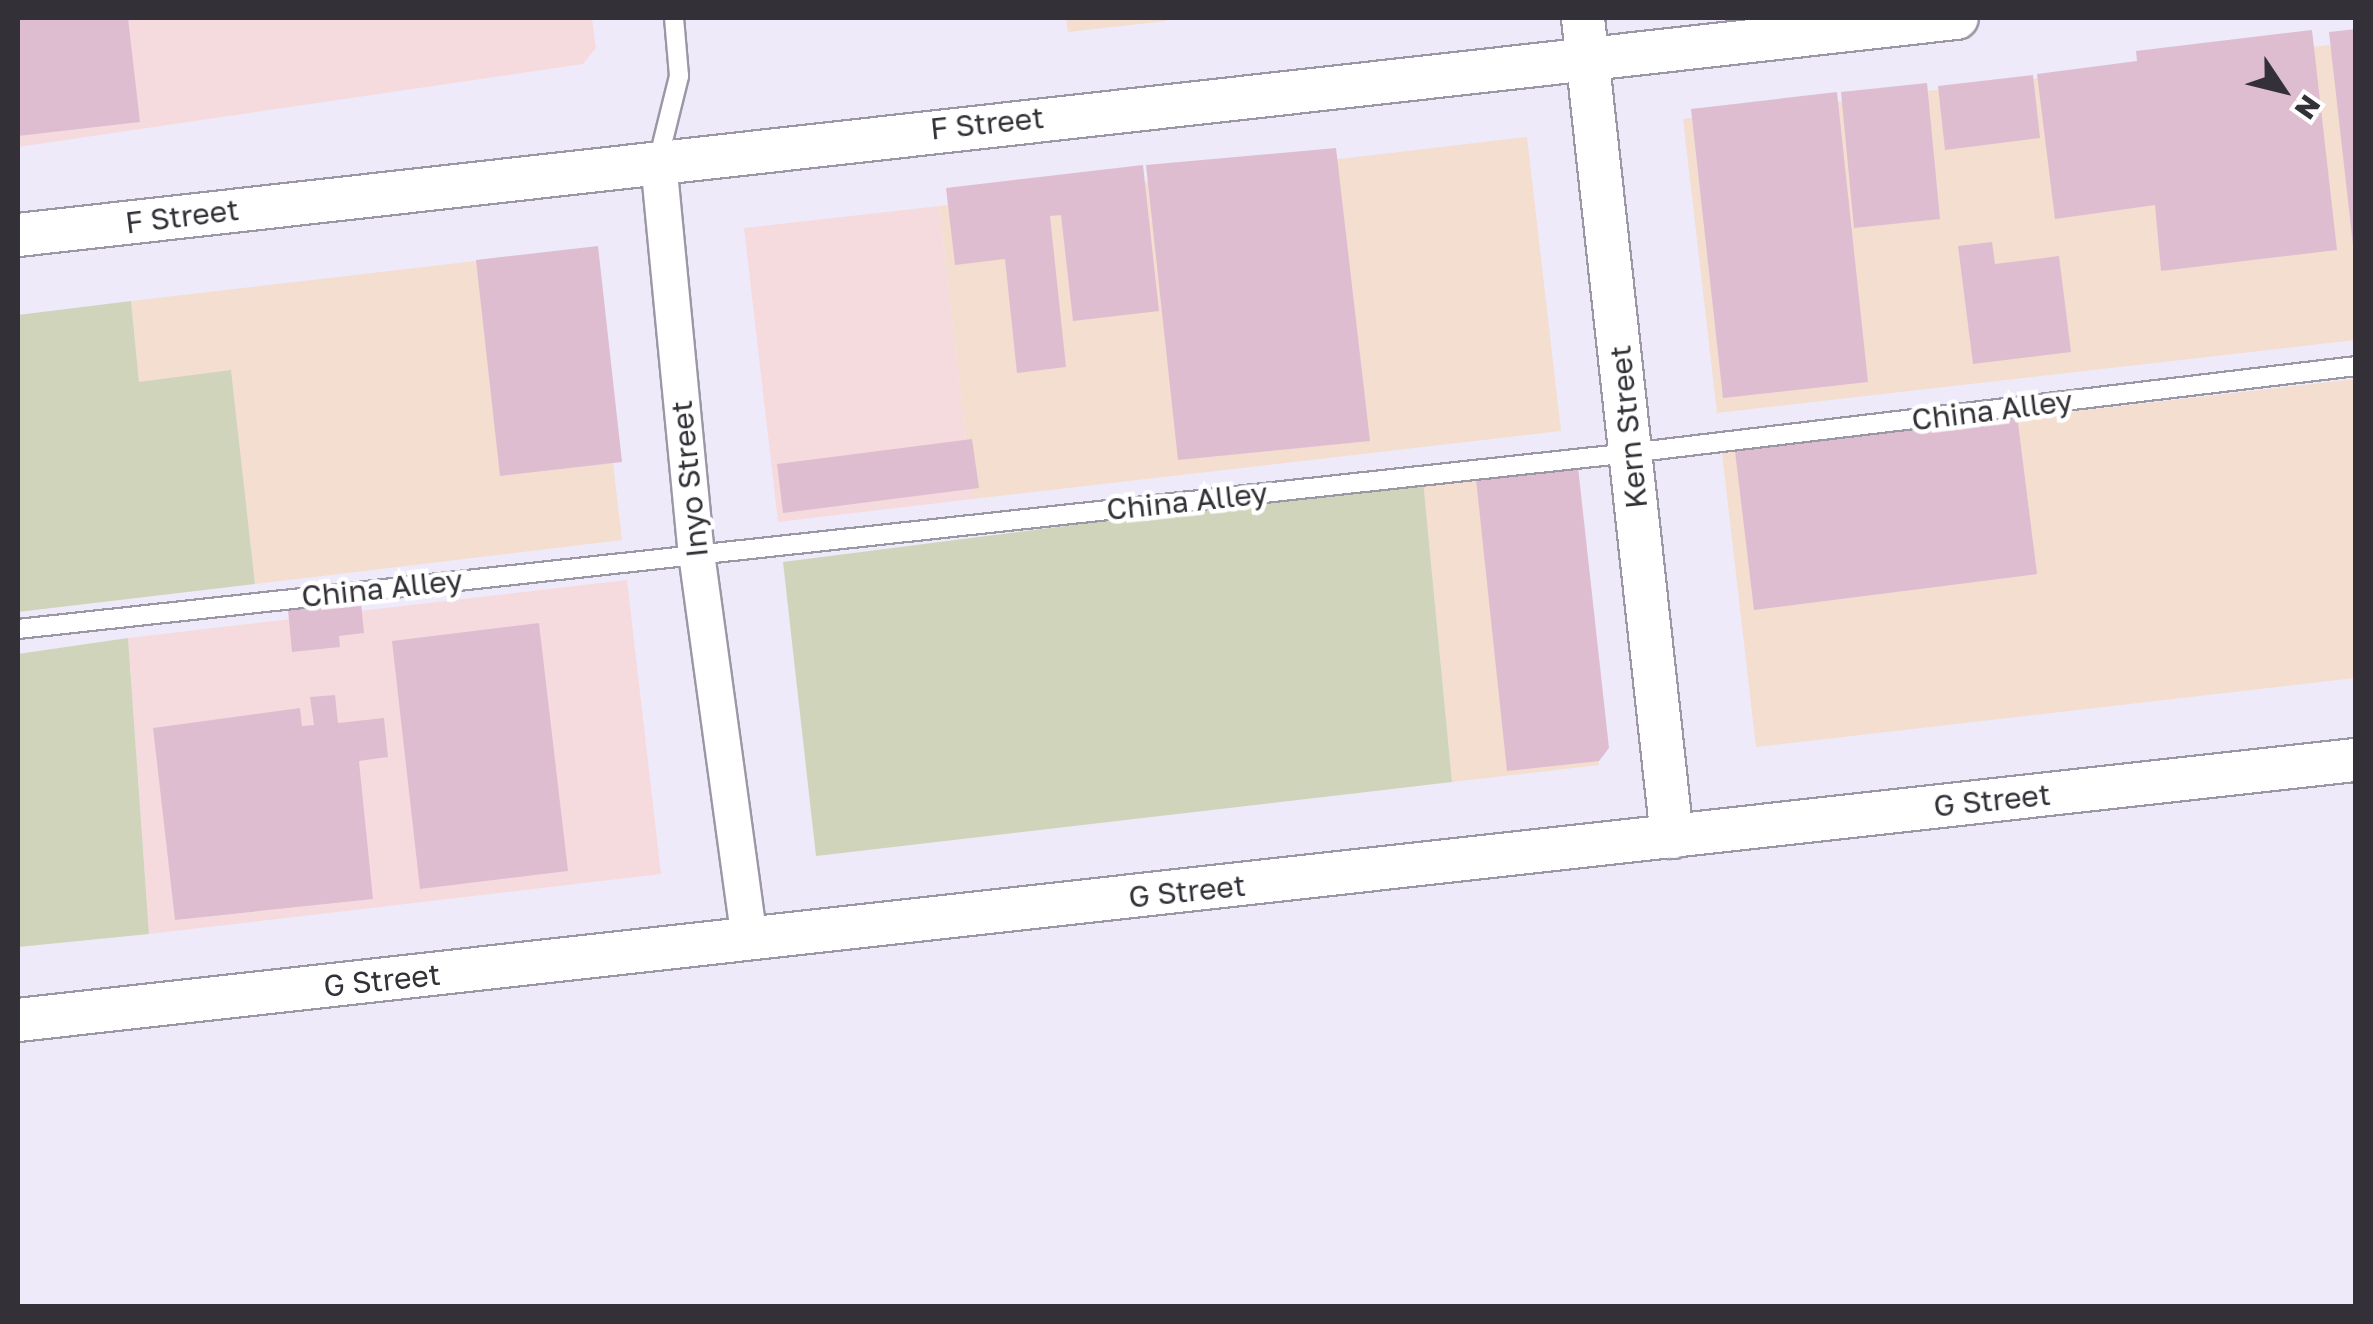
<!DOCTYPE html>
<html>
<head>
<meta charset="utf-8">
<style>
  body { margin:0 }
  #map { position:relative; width:2373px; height:1324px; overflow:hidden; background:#eeeaf9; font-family:"Golos Text",sans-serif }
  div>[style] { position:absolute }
  .commercial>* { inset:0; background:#f3ded0 }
  .industrial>* { inset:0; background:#f6dbde }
  .green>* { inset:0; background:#d0d4bb }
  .building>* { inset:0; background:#dfbdd1 }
  .roads { filter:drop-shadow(2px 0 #9b97a5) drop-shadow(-2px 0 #9b97a5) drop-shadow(0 2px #9b97a5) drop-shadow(0 -2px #9b97a5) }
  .service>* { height:18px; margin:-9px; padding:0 9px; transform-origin:9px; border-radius:9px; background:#fff }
  .minor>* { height:35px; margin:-17.5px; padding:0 17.5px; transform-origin:17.5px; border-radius:17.5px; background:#fff }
  .tertiary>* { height:42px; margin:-21px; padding:0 21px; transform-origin:21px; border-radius:21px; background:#fff }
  span { translate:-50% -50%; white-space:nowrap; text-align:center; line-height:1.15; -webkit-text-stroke:9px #fff; paint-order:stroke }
  .street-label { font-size:30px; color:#333137 }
  .frame { position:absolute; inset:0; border:20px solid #333137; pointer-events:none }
  .north { position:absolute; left:2233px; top:40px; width:100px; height:100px; -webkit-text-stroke:8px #fff; paint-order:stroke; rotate:125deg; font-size:28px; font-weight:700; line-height:40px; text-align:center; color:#333137 }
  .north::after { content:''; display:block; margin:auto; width:35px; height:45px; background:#333137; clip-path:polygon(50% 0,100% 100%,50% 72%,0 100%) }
</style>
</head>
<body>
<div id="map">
  <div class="commercial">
    <i style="clip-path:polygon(1066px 18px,1165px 18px,1166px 21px,1068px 32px)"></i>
    <i style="clip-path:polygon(2355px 42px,2355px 340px,1717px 413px,1683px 119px)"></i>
    <i style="clip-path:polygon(1527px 137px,1561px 431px,973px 499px,939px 206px)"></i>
    <i style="clip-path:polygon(588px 248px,622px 540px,255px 584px,231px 371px,139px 383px,131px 301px)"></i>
    <i style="clip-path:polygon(2355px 379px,2355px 678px,1756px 747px,1722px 452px)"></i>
    <i style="clip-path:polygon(1565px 471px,1599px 765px,1452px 782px,1423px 480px)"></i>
  </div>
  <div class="industrial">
    <i style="clip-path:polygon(18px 18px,592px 18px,596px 48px,583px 64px,18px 147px)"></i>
    <i style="clip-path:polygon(939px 206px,973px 499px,778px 522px,744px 228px)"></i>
    <i style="clip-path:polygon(627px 580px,661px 874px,149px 934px,128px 638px)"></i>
  </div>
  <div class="green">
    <i style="clip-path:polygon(131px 301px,139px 382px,231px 370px,255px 584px,18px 612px,18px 315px)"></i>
    <i style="clip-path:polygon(1423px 480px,1452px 782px,816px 856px,783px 562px)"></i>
    <i style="clip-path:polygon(128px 638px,149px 934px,18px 947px,18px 654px)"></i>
  </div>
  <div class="building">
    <i style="clip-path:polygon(18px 18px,128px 18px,140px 122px,18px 136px)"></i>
    <i style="clip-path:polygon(2356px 29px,2356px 245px,2353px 245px,2329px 32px)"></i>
    <i style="clip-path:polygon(2312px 30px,2337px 250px,2161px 271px,2155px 205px,2055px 219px,2037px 74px,2137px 61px,2136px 51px)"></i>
    <i style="clip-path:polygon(2033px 75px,2040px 138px,1945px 150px,1938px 86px)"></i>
    <i style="clip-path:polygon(1927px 83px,1940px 219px,1854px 228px,1841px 92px)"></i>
    <i style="clip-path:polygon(1837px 92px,1868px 382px,1723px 398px,1691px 109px)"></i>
    <i style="clip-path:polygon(1336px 148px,1370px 441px,1178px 460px,1146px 165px)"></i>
    <i style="clip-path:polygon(1143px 165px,1159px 311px,1073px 321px,1061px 215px,1050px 216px,1066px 367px,1017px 373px,1005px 259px,955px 265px,946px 188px)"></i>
    <i style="clip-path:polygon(1992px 242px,1995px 264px,2059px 256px,2071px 352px,1973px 364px,1958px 246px)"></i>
    <i style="clip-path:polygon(598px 246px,622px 462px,500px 476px,476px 260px)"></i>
    <i style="clip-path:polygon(2017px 415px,2037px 574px,1754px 610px,1735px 451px)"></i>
    <i style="clip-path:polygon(972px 439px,979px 488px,783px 513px,777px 464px)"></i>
    <i style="clip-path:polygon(1578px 467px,1609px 748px,1599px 761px,1507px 771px,1476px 479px)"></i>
    <i style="clip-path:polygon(361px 603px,364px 633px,339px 636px,340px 647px,292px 652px,288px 610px)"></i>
    <i style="clip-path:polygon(539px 623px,568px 871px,420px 889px,392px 641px)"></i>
    <i style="clip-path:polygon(335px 695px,338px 723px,384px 718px,388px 757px,359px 761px,373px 899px,175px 920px,153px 728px,300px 708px,302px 726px,314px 725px,310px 697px)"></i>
  </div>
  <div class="roads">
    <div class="service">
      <i style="left:658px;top:161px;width:88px;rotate:-76.1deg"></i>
      <i style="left:679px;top:76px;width:58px;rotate:-94.9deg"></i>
      <i style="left:18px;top:629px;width:1622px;rotate:-6.23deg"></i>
      <i style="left:1630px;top:453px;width:731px;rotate:-6.83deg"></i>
    </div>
    <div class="minor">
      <i style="left:658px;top:161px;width:394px;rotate:84.5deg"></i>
      <i style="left:696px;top:553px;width:391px;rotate:82.2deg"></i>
    </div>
    <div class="tertiary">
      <i style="left:1583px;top:18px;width:824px;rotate:83.8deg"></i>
      <i style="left:18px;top:235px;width:1951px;rotate:-6.39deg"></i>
      <i style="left:18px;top:1020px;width:2352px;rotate:-6.35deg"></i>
    </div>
  </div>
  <div class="street-label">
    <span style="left:987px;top:123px;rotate:-6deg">F Street</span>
    <span style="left:182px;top:216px;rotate:-7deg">F Street</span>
    <span style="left:1992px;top:410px;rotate:-7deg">China Alley</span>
    <span style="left:1628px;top:427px;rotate:-96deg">Kern Street</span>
    <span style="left:689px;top:479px;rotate:-96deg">Inyo Street</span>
    <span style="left:1187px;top:501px;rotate:-6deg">China Alley</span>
    <span style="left:382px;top:588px;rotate:-6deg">China Alley</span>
    <span style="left:1992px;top:800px;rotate:-6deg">G Street</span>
    <span style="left:1187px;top:891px;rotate:-6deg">G Street</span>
    <span style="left:382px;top:980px;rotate:-6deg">G Street</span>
  </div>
  <div class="frame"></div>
  <div class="north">N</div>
</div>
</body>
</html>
